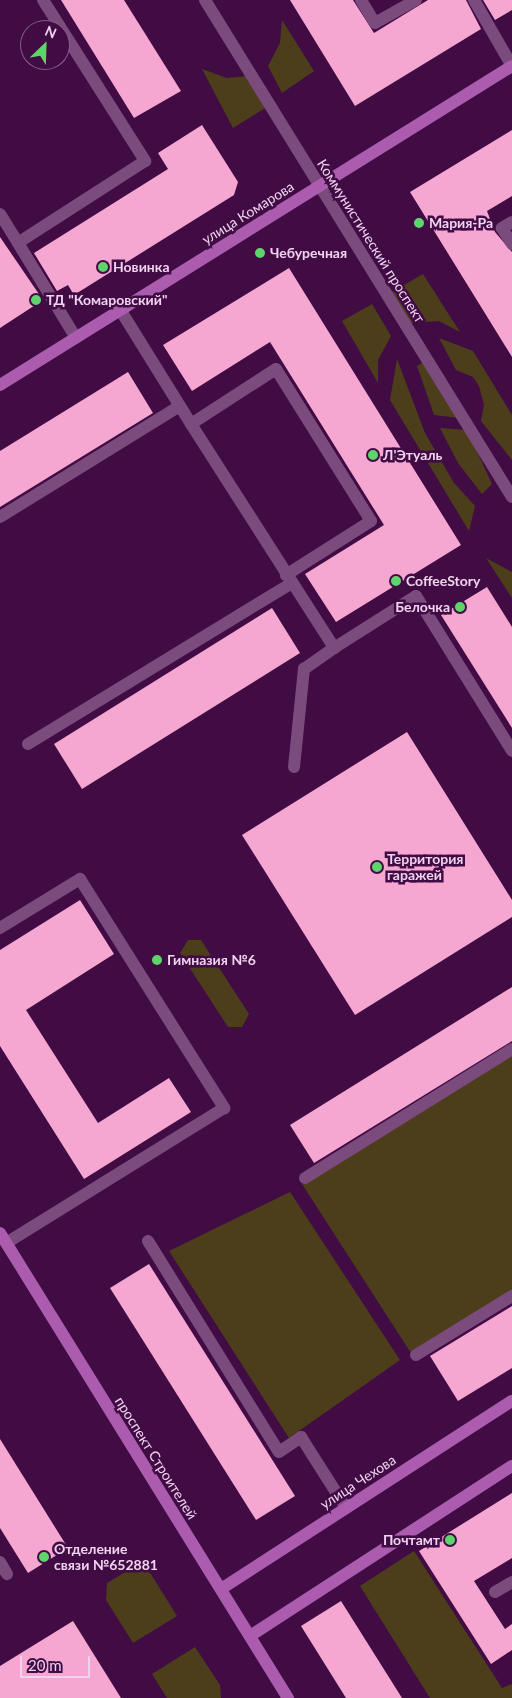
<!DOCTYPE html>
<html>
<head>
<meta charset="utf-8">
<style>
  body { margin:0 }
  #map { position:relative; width:512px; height:1698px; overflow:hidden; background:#400c43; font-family:Lato,sans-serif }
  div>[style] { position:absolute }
  .green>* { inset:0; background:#4d3e1b }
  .building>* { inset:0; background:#f5a7d2 }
  .lane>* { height:12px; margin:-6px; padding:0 6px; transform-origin:6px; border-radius:6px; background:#7c4b7d }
  .street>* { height:12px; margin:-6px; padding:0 6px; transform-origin:6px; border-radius:6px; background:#7c4b7d }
  .secondary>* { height:12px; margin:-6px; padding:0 6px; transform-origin:6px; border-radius:6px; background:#ab5cae }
  .dots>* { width:14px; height:14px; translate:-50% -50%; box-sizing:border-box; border:2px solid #400c43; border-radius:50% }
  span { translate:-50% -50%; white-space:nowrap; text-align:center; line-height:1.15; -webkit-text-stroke:5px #400c43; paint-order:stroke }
  .street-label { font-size:14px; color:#f1d2f1 }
  .poi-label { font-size:14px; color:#f1d2f1; font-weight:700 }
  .left { translate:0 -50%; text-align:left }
  .right { translate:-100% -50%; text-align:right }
  .north { position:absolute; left:20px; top:20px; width:50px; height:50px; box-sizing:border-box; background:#400c43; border:1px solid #875b89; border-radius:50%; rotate:24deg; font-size:14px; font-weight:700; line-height:20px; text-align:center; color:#f1d2f1 }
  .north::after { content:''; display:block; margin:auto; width:18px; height:22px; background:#5ed56c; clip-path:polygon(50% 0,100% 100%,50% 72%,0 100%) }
  .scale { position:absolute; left:20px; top:1656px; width:70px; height:22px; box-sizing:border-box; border:2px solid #f1d2f1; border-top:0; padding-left:6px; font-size:15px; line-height:18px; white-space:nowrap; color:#f1d2f1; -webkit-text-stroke:4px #400c43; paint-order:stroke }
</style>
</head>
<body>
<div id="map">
  <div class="green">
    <i style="clip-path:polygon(282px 20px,314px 71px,282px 93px,268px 66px,280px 43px)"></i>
    <i style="clip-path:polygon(202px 69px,227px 78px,248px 76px,267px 107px,233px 128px)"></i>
    <i style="clip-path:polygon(423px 274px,460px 332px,439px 321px,409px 323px,390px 293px)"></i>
    <i style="clip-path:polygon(372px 304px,391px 336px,378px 360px,378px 383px,342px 321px)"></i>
    <i style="clip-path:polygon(439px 338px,473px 351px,512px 415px,512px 460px,481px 421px,484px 405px,479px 386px,473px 377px,456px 370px)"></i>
    <i style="clip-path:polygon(431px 357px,459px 418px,434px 415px,417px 366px)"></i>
    <i style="clip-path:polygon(397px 359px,425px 433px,454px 483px,475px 506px,469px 531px,390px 400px)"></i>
    <i style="clip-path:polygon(440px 428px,467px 430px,492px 484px,482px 494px,458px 463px)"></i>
    <i style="clip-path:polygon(486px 558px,512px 572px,512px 598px)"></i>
    <i style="clip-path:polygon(188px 940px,201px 940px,249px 1014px,242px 1027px,228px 1027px,180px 953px)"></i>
    <i style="clip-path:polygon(512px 1054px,512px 1290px,411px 1353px,302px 1184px)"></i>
    <i style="clip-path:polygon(290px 1192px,400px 1360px,289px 1438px,169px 1251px)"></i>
    <i style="clip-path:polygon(414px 1551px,502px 1688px,512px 1684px,512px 1698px,430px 1698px,360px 1586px)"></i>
    <i style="clip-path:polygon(132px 1568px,149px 1571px,177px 1616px,133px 1643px,106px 1600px,107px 1583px)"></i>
    <i style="clip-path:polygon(195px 1647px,220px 1685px,221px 1698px,167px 1698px,152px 1674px)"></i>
  </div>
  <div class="building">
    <i style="clip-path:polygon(61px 0,124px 0,181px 91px,134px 118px)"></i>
    <i style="clip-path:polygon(290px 0,353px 0,374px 33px,428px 0,466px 0,481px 29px,355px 106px)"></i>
    <i style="clip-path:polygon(483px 0,512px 0,512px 10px,495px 20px)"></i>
    <i style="clip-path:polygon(202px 125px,238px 182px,234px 195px,74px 295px,68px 285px,57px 291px,34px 253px,168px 169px,158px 153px)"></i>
    <i style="clip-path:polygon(512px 130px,512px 196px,487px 211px,495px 232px,512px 252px,512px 357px,410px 192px)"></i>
    <i style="clip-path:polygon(0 237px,43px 300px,0 328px)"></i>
    <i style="clip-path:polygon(289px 268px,461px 545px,336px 622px,305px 574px,384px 525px,270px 342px,192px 391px,163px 345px)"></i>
    <i style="clip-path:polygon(128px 372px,153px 413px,0 507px,0 451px)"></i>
    <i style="clip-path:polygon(487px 587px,512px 627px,512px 728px,441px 615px)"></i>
    <i style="clip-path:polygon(272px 608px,300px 653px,82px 789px,54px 744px)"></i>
    <i style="clip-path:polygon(407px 732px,512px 900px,512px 917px,355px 1015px,242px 835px)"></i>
    <i style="clip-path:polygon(80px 900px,114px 954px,26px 1010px,98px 1123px,169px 1078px,191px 1112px,84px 1179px,0 1046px,0 950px)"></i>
    <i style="clip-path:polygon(512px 987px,512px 1041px,314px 1163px,290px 1125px)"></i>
    <i style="clip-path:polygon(149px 1264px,295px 1496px,256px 1520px,110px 1288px)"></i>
    <i style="clip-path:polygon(512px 1306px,512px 1368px,458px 1401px,430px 1356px)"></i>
    <i style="clip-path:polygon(0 1439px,68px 1548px,28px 1573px,0 1528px)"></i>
    <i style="clip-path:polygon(512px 1493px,512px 1558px,474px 1581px,505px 1629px,512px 1624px,512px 1650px,491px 1664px,419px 1551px)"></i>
    <i style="clip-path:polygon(341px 1601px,402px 1698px,346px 1698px,301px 1626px)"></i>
    <i style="clip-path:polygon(73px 1621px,121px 1698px,0 1698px,0 1666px)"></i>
  </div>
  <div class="lane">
    <i style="left:43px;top:0;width:191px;rotate:57.6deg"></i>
    <i style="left:145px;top:161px;width:151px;rotate:147.2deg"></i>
    <i style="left:18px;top:243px;width:111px;rotate:58.6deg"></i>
    <i style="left:361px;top:0;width:27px;rotate:59deg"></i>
    <i style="left:375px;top:23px;width:47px;rotate:-29.3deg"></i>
    <i style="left:474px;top:0;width:76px;rotate:60.1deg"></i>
    <i style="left:0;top:214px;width:34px;rotate:58deg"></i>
    <i style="left:512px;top:222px;width:12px;rotate:149deg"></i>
    <i style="left:502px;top:228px;width:19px;rotate:58deg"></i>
    <i style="left:121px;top:311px;width:133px;rotate:58.2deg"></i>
    <i style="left:191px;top:424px;width:101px;rotate:-32.9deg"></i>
    <i style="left:276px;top:369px;width:179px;rotate:58deg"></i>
    <i style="left:371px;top:521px;width:101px;rotate:147.6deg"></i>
    <i style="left:191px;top:424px;width:266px;rotate:57.4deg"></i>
    <i style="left:334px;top:648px;width:97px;rotate:-32.4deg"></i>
    <i style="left:416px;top:596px;width:182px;rotate:58.2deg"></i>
    <i style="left:0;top:517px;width:211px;rotate:-31.7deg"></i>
    <i style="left:28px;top:744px;width:309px;rotate:-31.4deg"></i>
    <i style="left:294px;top:767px;width:99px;rotate:-84.2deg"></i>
    <i style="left:304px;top:669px;width:37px;rotate:-35deg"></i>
    <i style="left:0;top:928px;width:94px;rotate:-31.5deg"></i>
    <i style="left:80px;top:879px;width:271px;rotate:57.8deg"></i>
    <i style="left:224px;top:1108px;width:256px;rotate:148.2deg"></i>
    <i style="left:305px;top:1178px;width:244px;rotate:-31.9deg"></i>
    <i style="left:148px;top:1241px;width:248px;rotate:58.2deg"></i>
    <i style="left:279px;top:1452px;width:27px;rotate:-34deg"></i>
    <i style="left:301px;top:1437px;width:84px;rotate:57.6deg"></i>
    <i style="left:416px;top:1355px;width:113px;rotate:-31.6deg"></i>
    <i style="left:0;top:1562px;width:14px;rotate:60deg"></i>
    <i style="left:495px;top:1592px;width:20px;rotate:-30deg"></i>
  </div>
  <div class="street">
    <i style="left:205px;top:0;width:584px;rotate:58.3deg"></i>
  </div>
  <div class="secondary">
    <i style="left:0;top:385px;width:603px;rotate:-31.92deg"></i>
    <i style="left:0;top:1233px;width:547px;rotate:58.23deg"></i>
    <i style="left:221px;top:1589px;width:346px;rotate:-32.9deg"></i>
    <i style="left:250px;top:1636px;width:312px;rotate:-33deg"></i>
  </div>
  <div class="dots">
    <i style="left:419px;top:223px;background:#5ed56c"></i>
    <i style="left:260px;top:253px;background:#5ed56c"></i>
    <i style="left:103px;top:267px;background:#5ed56c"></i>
    <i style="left:36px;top:300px;background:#5ed56c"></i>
    <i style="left:373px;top:455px;background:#5ed56c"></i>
    <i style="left:396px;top:581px;background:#5ed56c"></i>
    <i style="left:460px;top:607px;background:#5ed56c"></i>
    <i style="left:377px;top:867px;background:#5ed56c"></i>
    <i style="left:157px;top:960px;background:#5ed56c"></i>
    <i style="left:450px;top:1540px;background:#5ed56c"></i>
    <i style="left:44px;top:1557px;background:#5ed56c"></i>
  </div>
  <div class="street-label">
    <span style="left:248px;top:213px;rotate:-32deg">улица Комарова</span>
    <span style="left:371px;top:241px;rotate:58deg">Коммунистический проспект</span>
    <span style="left:156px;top:1458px;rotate:58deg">проспект Строителей</span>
    <span style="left:358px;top:1482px;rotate:-33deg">улица Чехова</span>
  </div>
  <div class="poi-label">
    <span class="left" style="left:429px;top:223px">Мария-Ра</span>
    <span class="left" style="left:270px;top:253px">Чебуречная</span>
    <span class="left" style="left:113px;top:267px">Новинка</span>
    <span class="left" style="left:46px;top:300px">ТД "Комаровский"</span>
    <span class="left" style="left:383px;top:455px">Л'Этуаль</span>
    <span class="left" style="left:406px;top:581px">CoffeeStory</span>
    <span class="right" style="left:450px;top:607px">Белочка</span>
    <span class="left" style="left:387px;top:867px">Территория<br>гаражей</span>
    <span class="left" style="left:167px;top:960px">Гимназия №6</span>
    <span class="right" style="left:440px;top:1540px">Почтамт</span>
    <span class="left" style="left:54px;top:1557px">Отделение<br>связи №652881</span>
  </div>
  <div class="north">N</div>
  <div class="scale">20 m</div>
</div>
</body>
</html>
